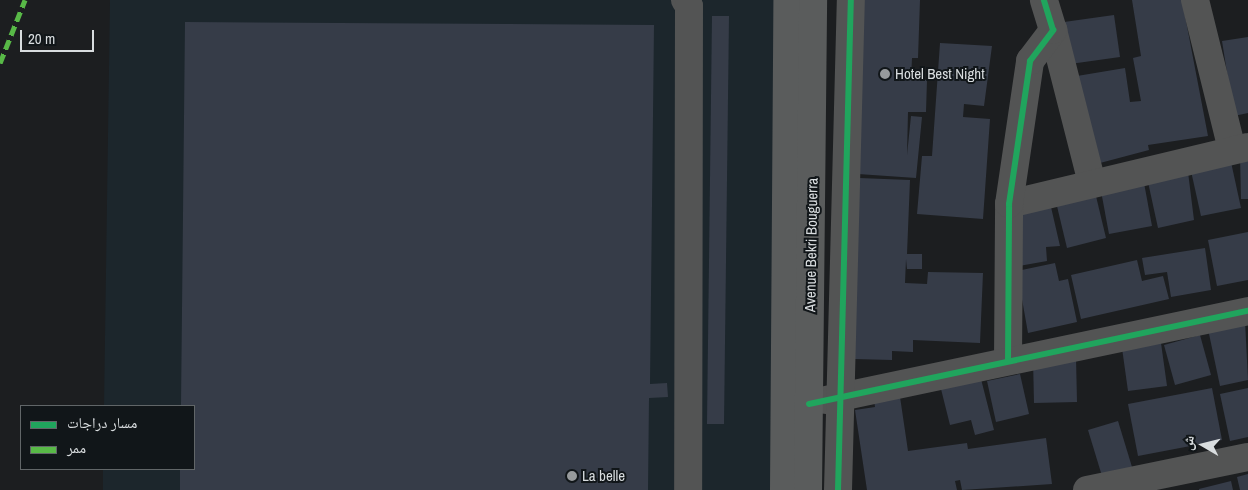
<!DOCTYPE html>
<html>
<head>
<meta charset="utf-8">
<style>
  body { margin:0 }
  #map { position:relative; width:1248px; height:490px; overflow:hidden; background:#1c1e20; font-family:"Archivo Narrow","Noto Naskh Arabic",sans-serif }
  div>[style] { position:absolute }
  .built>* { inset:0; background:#1c262c }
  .building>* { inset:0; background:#363c48 }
  .minor>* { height:28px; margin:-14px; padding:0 14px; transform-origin:14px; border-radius:14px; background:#535454 }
  .highway>* { height:28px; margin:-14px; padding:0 14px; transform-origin:14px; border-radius:14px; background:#5a5c5c }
  .quiet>* { height:5px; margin-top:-2.5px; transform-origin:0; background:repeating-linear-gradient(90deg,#58b947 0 10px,transparent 0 15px) }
  .cycleway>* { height:6px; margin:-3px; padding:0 3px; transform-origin:3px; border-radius:3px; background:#20a55d }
  .dots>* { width:14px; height:14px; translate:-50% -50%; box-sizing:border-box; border:2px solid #111619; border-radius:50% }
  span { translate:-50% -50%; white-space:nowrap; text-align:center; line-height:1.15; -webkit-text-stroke:4px #111619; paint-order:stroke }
  .poi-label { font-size:15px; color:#d9dddf }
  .left { translate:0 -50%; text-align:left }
  .street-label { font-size:15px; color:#d9dddf }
  .legend { position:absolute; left:20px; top:405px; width:175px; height:65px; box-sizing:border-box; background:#111619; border:1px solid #616668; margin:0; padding:6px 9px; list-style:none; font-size:15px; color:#d9dddf }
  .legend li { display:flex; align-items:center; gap:10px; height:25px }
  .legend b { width:25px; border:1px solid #616668 }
  .north { position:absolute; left:1178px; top:420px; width:50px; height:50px; -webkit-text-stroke:4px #111619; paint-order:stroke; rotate:278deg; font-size:14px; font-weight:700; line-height:20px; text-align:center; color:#d9dddf }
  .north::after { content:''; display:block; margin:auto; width:18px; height:22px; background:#d9dddf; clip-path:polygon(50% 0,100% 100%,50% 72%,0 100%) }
  .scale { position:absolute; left:20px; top:30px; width:74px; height:22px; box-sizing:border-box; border:2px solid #d9dddf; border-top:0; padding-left:6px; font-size:15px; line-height:18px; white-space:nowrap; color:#d9dddf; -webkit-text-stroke:4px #111619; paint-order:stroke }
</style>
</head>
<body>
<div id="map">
  <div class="built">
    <i style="clip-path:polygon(110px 0,783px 0,774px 490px,103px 490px,103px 469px,194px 469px,194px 406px,104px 406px)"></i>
  </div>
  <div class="building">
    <i style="clip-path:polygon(864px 0,920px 0,918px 58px,912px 58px,911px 79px,927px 80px,926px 112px,908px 112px,907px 155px,911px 116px,922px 117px,916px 178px,858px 174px)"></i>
    <i style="clip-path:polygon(1132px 0,1182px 0,1208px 136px,1148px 145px,1149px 150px,1100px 163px,1077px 76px,1125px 68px,1130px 102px,1141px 101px,1133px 58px,1141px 56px)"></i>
    <i style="clip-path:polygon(1114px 15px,1120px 57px,1070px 64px,1064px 22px)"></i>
    <i style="clip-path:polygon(712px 16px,729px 16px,724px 424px,707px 424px)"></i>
    <i style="clip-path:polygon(185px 22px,654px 25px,650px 384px,667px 383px,668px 397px,649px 398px,648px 490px,180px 490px,180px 469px,194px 469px,194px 406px,181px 406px)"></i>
    <i style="clip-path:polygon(1248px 37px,1248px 113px,1234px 116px,1222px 41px)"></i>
    <i style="clip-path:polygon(940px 43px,992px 46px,984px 106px,964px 104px,963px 117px,990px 119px,983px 219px,917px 214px,922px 156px,932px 156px)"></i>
    <i style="clip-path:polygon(1248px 153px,1248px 199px,1241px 199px,1240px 154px)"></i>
    <i style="clip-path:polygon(1231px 162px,1241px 208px,1201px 216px,1191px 171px)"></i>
    <i style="clip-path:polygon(1188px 172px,1194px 220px,1158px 228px,1148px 182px)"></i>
    <i style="clip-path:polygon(859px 178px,910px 180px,907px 254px,922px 254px,922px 269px,907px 269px,906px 259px,905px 283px,927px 284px,928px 272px,983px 273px,980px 343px,913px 340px,913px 352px,892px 351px,892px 360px,854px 359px)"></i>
    <i style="clip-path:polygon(1144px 183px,1152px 226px,1109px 234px,1101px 191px)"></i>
    <i style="clip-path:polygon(1095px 192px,1106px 238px,1067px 248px,1056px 202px)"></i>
    <i style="clip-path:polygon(1051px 207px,1060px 246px,1046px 247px,1047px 261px,1019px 266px,1014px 215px)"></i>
    <i style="clip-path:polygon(1248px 232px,1248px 280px,1217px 286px,1208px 240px)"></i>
    <i style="clip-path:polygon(1205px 248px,1211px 290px,1171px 297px,1167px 272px,1145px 275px,1142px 258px)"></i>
    <i style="clip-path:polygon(1137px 260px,1142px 281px,1163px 276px,1169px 299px,1081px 319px,1071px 275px)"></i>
    <i style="clip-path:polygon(1055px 263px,1059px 281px,1068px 279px,1077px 322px,1028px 333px,1017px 271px)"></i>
    <i style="clip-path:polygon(1245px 321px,1248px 380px,1220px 386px,1208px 329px)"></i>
    <i style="clip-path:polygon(1200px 335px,1211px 375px,1175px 385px,1164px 345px)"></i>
    <i style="clip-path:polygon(1161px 343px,1167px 386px,1128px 391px,1122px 348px)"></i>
    <i style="clip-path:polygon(1033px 358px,1076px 358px,1077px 402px,1034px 403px)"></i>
    <i style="clip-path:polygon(1020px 374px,1029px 414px,996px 422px,987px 381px)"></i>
    <i style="clip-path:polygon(981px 379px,994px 430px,975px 435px,971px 420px,950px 425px,941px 389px)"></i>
    <i style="clip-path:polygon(1212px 388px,1222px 440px,1138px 456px,1128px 404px)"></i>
    <i style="clip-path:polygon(1248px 388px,1248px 437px,1230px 441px,1220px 394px)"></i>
    <i style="clip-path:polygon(899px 390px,908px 451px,967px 443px,968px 449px,1046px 438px,1052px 484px,962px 490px,960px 480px,955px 481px,957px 490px,867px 490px,855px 410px,875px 407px,873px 393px)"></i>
    <i style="clip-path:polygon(1118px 421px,1132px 467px,1102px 476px,1088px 430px)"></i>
    <i style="clip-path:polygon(1248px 474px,1248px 490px,1240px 490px,1237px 477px)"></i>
    <i style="clip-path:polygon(1231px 481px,1233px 490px,1199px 490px,1199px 489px)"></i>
  </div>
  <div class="minor">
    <i style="left:685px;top:0;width:7px;rotate:56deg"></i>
    <i style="left:689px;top:6px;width:484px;rotate:90.1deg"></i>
    <i style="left:1195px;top:0;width:154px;rotate:76.1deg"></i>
    <i style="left:1053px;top:30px;width:158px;rotate:75.7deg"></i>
    <i style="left:1009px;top:204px;width:246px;rotate:-13.4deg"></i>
    <i style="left:1008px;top:361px;width:157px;rotate:-89.6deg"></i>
    <i style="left:1009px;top:204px;width:145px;rotate:-81.6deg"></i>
    <i style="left:1030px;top:61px;width:39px;rotate:-53deg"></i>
    <i style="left:1053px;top:30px;width:31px;rotate:-107deg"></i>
    <i style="left:826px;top:400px;width:431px;rotate:-11.9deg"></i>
    <i style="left:838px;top:490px;width:490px;rotate:-88.5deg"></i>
    <i style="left:1087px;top:490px;width:164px;rotate:-11.6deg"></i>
  </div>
  <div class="highway">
    <i style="left:784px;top:490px;width:490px;rotate:-89.6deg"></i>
    <i style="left:808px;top:490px;width:490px;rotate:-89.4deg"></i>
  </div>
  <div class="quiet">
    <i style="left:0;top:63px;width:68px;rotate:-68.4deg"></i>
  </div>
  <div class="cycleway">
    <i style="left:1008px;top:361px;width:157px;rotate:-89.6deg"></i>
    <i style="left:1009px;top:204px;width:145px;rotate:-81.6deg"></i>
    <i style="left:1030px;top:61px;width:39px;rotate:-53deg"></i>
    <i style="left:1053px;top:30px;width:31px;rotate:-107deg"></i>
    <i style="left:809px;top:404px;width:449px;rotate:-12deg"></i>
    <i style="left:838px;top:490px;width:490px;rotate:-88.5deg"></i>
  </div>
  <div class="dots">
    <i style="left:885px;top:74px;background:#979a9c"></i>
    <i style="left:572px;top:476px;background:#979a9c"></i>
  </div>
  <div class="poi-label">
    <span class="left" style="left:895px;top:74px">Hotel Best Night</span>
    <span class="left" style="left:582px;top:476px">La belle</span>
  </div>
  <div class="street-label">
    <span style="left:811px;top:245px;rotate:-89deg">Avenue Bekri Bouguerra</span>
  </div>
  <ul class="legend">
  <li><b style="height:6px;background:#20a55d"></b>مسار دراجات</li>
  <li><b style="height:6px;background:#58b947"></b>ممر</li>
  </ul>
  <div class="north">ش</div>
  <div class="scale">20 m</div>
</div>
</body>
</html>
